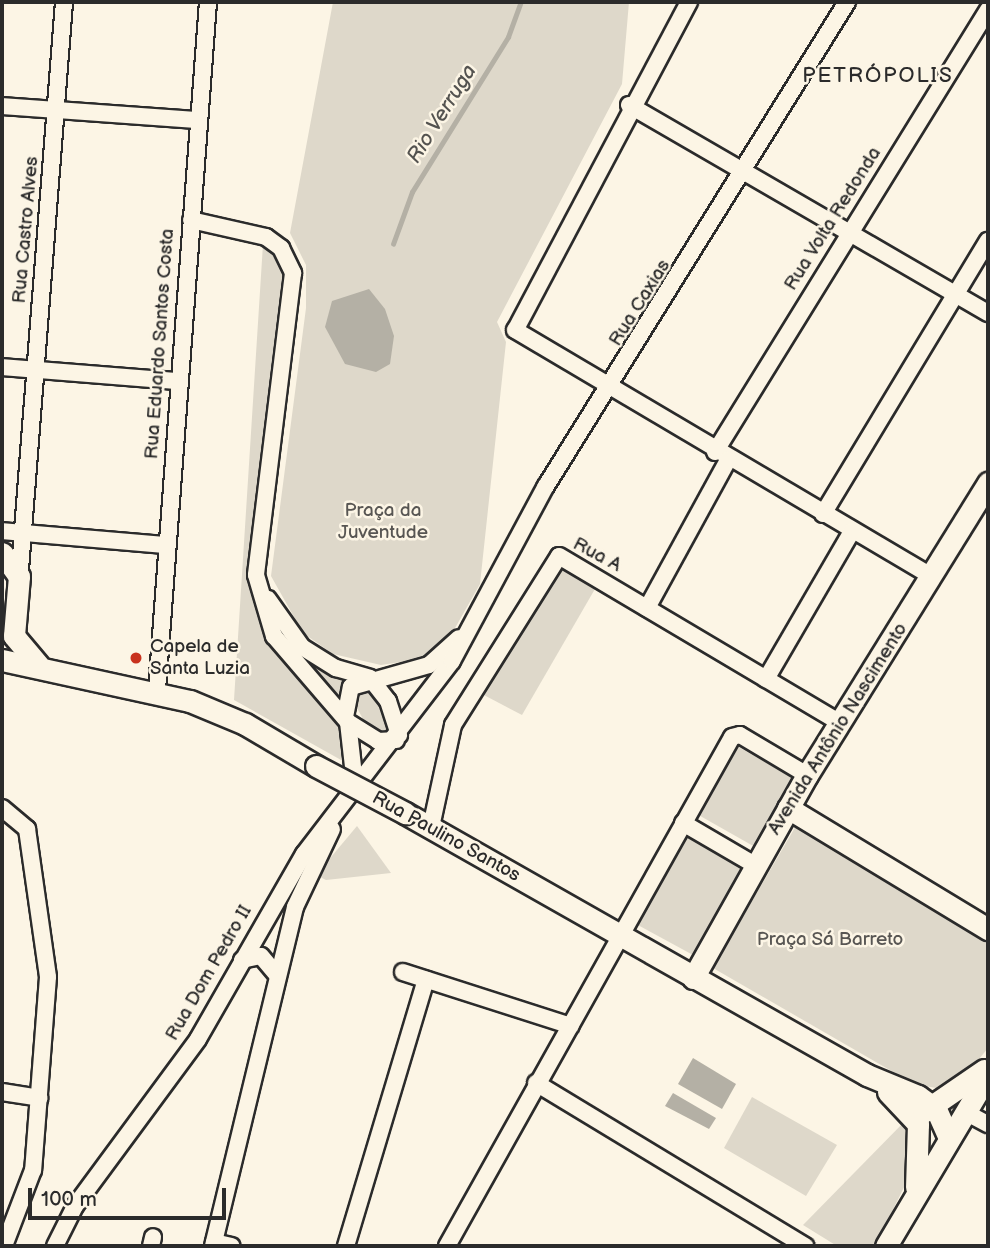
<!DOCTYPE html>
<html>
<head>
<meta charset="utf-8">
<style>
  body { margin:0 }
  #map { position:relative; width:990px; height:1248px; overflow:hidden; background:#fcf5e5; font-family:"Balsamiq Sans",sans-serif }
  div>[style] { position:absolute }
  .green>* { inset:0; background:#ded8ca }
  .water>* { inset:0; background:#b4b0a5 }
  .stream>* { height:4.5px; margin:-2.25px; padding:0 2.25px; transform-origin:2.25px; border-radius:2.25px; background:#b4b0a5 }
  .roads { filter:drop-shadow(2px 0 #2b2b2b) drop-shadow(-2px 0 #2b2b2b) drop-shadow(0 2px #2b2b2b) drop-shadow(0 -2px #2b2b2b) }
  .street>* { height:16px; margin:-8px; padding:0 8px; transform-origin:8px; border-radius:8px; background:#fcf5e5 }
  .secondary>* { height:21px; margin:-10.5px; padding:0 10.5px; transform-origin:10.5px; border-radius:10.5px; background:#fcf5e5 }
  .bridges { filter:drop-shadow(2px 0 #2b2b2b) drop-shadow(-2px 0 #2b2b2b) drop-shadow(0 2px #2b2b2b) drop-shadow(0 -2px #2b2b2b) }
  .secondary-bridge>* { height:21px; margin:-10.5px; padding:0 10.5px; transform-origin:10.5px; border-radius:10.5px; background:#fcf5e5 }
  .dots>* { width:19px; height:19px; translate:-50% -50%; box-sizing:border-box; border:4px solid #fcf5e5; border-radius:50% }
  span { translate:-50% -50%; white-space:nowrap; text-align:center; line-height:1.15; -webkit-text-stroke:5px #fcf5e5; paint-order:stroke }
  .street-label { font-size:19px; color:#2b2b2b }
  .park-label { font-size:19px; color:#585653 }
  .poi-label { font-size:19px; color:#2b2b2b }
  .left { translate:0 -50%; text-align:left }
  .neighbourhood-label { font-size:21px; color:#2b2b2b; letter-spacing:2px }
  .water-label { font-size:21px; color:#545350; font-style:italic }
  .frame { position:absolute; inset:0; border:4px solid #2b2b2b; pointer-events:none }
  .scale { position:absolute; left:28px; top:1188px; width:198px; height:32px; box-sizing:border-box; border:4px solid #2b2b2b; border-top:0; padding-left:9px; font-size:21px; line-height:24px; white-space:nowrap; color:#2b2b2b; -webkit-text-stroke:5px #fcf5e5; paint-order:stroke }
</style>
</head>
<body>
<div id="map">
  <div class="green">
    <i style="clip-path:polygon(333px 2px,629px 2px,622px 84px,497px 322px,506px 342px,480px 584px,446px 644px,427px 658px,381px 665px,333px 654px,303px 633px,271px 576px,306px 308px,306px 265px,290px 233px)"></i>
    <i style="clip-path:polygon(263px 244px,285px 271px,286px 287px,261px 453px,254px 596px,339px 713px,350px 765px,234px 700px)"></i>
    <i style="clip-path:polygon(564px 564px,599px 582px,522px 715px,482px 694px)"></i>
    <i style="clip-path:polygon(269px 610px,346px 677px,339px 695px,301px 659px)"></i>
    <i style="clip-path:polygon(372px 683px,394px 729px,386px 734px,369px 730px,351px 697px)"></i>
    <i style="clip-path:polygon(735px 745px,795px 779px,755px 847px,695px 813px)"></i>
    <i style="clip-path:polygon(797px 824px,988px 938px,988px 1048px,961px 1081px,936px 1088px,914px 1084px,713px 968px)"></i>
    <i style="clip-path:polygon(357px 826px,391px 873px,326px 880px,316px 875px)"></i>
    <i style="clip-path:polygon(685px 835px,742px 866px,693px 955px,636px 924px)"></i>
    <i style="clip-path:polygon(752px 1097px,837px 1145px,806px 1196px,724px 1148px)"></i>
    <i style="clip-path:polygon(907px 1119px,911px 1173px,875px 1246px,837px 1246px,803px 1225px)"></i>
  </div>
  <div class="water">
    <i style="clip-path:polygon(369px 289px,385px 309px,394px 336px,390px 364px,376px 372px,345px 364px,325px 327px,332px 301px)"></i>
    <i style="clip-path:polygon(693px 1058px,736px 1084px,722px 1109px,678px 1084px)"></i>
    <i style="clip-path:polygon(673px 1093px,716px 1118px,709px 1129px,665px 1106px)"></i>
  </div>
  <div class="stream">
    <i style="left:393px;top:244px;width:55px;rotate:-69.9deg"></i>
    <i style="left:412px;top:192px;width:182px;rotate:-58.2deg"></i>
    <i style="left:508px;top:37px;width:37px;rotate:-70deg"></i>
  </div>
  <div class="roads">
    <div class="street">
      <i style="left:689px;top:2px;width:371px;rotate:117.9deg"></i>
      <i style="left:515px;top:330px;width:485px;rotate:30.6deg"></i>
      <i style="left:629px;top:105px;width:415px;rotate:30.1deg"></i>
      <i style="left:2px;top:106px;width:197px;rotate:4.1deg"></i>
      <i style="left:191px;top:220px;width:77px;rotate:12.8deg"></i>
      <i style="left:266px;top:237px;width:19px;rotate:36deg"></i>
      <i style="left:281px;top:248px;width:28px;rotate:64deg"></i>
      <i style="left:293px;top:273px;width:304px;rotate:97deg"></i>
      <i style="left:256px;top:575px;width:64px;rotate:73.6deg"></i>
      <i style="left:274px;top:636px;width:113px;rotate:49.3deg"></i>
      <i style="left:348px;top:722px;width:71px;rotate:83.6deg"></i>
      <i style="left:2px;top:367px;width:176px;rotate:4.6deg"></i>
      <i style="left:715px;top:452px;width:520px;rotate:-58.3deg"></i>
      <i style="left:823px;top:514px;width:319px;rotate:-58.9deg"></i>
      <i style="left:2px;top:531px;width:164px;rotate:4.9deg"></i>
      <i style="left:19px;top:582px;width:582px;rotate:-85.56deg"></i>
      <i style="left:268px;top:599px;width:59px;rotate:54.7deg"></i>
      <i style="left:302px;top:647px;width:40px;rotate:32deg"></i>
      <i style="left:336px;top:668px;width:35px;rotate:16deg"></i>
      <i style="left:370px;top:678px;width:29px;rotate:52deg"></i>
      <i style="left:388px;top:701px;width:36px;rotate:72deg"></i>
      <i style="left:647px;top:608px;width:169px;rotate:-61.3deg"></i>
      <i style="left:766px;top:679px;width:171px;rotate:-59.8deg"></i>
      <i style="left:157px;top:690px;width:690px;rotate:-85.76deg"></i>
      <i style="left:345px;top:717px;width:31px;rotate:-79deg"></i>
      <i style="left:351px;top:687px;width:81px;rotate:-15.8deg"></i>
      <i style="left:429px;top:665px;width:40px;rotate:-42deg"></i>
      <i style="left:348px;top:722px;width:36px;rotate:32deg"></i>
      <i style="left:378px;top:741px;width:18px;rotate:-3deg"></i>
      <i style="left:2px;top:808px;width:33px;rotate:40deg"></i>
      <i style="left:27px;top:829px;width:149px;rotate:81.9deg"></i>
      <i style="left:48px;top:977px;width:194px;rotate:94.4deg"></i>
      <i style="left:33px;top:1170px;width:81px;rotate:110.9deg"></i>
      <i style="left:683px;top:823px;width:83px;rotate:30.3deg"></i>
      <i style="left:431px;top:827px;width:104px;rotate:-77.8deg"></i>
      <i style="left:453px;top:725px;width:199px;rotate:-57.9deg"></i>
      <i style="left:559px;top:556px;width:327px;rotate:30.7deg"></i>
      <i style="left:242px;top:960px;width:19px;rotate:-12deg"></i>
      <i style="left:261px;top:956px;width:26px;rotate:50deg"></i>
      <i style="left:403px;top:972px;width:176px;rotate:17.8deg"></i>
      <i style="left:536px;top:1083px;width:315px;rotate:31.2deg"></i>
      <i style="left:2px;top:1092px;width:38px;rotate:9deg"></i>
      <i style="left:965px;top:1112px;width:26px;rotate:28deg"></i>
      <i style="left:214px;top:1242px;width:18px;rotate:13deg"></i>
      <i style="left:55px;top:1246px;width:45px;rotate:-63.4deg"></i>
      <i style="left:75px;top:1206px;width:207px;rotate:-53.6deg"></i>
      <i style="left:198px;top:1039px;width:213px;rotate:-60.2deg"></i>
      <i style="left:304px;top:854px;width:243px;rotate:-52.5deg"></i>
      <i style="left:452px;top:661px;width:199px;rotate:-61.8deg"></i>
      <i style="left:546px;top:486px;width:570px;rotate:-58.12deg"></i>
      <i style="left:151px;top:1246px;width:9px;rotate:-77deg"></i>
      <i style="left:213px;top:1246px;width:349px;rotate:-76.4deg"></i>
      <i style="left:295px;top:907px;width:86px;rotate:-64.6deg"></i>
      <i style="left:346px;top:1246px;width:278px;rotate:-73.3deg"></i>
      <i style="left:447px;top:1246px;width:583px;rotate:-60.75deg"></i>
      <i style="left:732px;top:737px;width:8px;rotate:-14deg"></i>
      <i style="left:740px;top:735px;width:78px;rotate:30.8deg"></i>
    </div>
    <div class="secondary">
      <i style="left:2px;top:553px;width:29px;rotate:54deg"></i>
      <i style="left:19px;top:576px;width:60px;rotate:94.8deg"></i>
      <i style="left:14px;top:636px;width:38px;rotate:50deg"></i>
      <i style="left:2px;top:660px;width:192px;rotate:12.3deg"></i>
      <i style="left:190px;top:701px;width:60px;rotate:22.7deg"></i>
      <i style="left:245px;top:724px;width:82px;rotate:30.6deg"></i>
      <i style="left:788px;top:808px;width:234px;rotate:31.2deg"></i>
      <i style="left:405px;top:813px;width:531px;rotate:29.56deg"></i>
      <i style="left:867px;top:1075px;width:55px;rotate:22.4deg"></i>
      <i style="left:918px;top:1096px;width:22px;rotate:36deg"></i>
      <i style="left:936px;top:1109px;width:32px;rotate:66deg"></i>
      <i style="left:693px;top:978px;width:233px;rotate:-60.7deg"></i>
      <i style="left:807px;top:775px;width:344px;rotate:-58.2deg"></i>
      <i style="left:888px;top:1092px;width:44px;rotate:46.8deg"></i>
      <i style="left:918px;top:1124px;width:63px;rotate:91.8deg"></i>
      <i style="left:923px;top:1112px;width:74px;rotate:-34.5deg"></i>
      <i style="left:886px;top:1246px;width:200px;rotate:-59.3deg"></i>
    </div>
  </div>
  <div class="bridges">
    <div class="secondary-bridge">
      <i style="left:316px;top:766px;width:101px;rotate:27.8deg"></i>
    </div>
  </div>
  <div class="dots">
    <i style="left:136px;top:658px;background:#c8321e"></i>
  </div>
  <div class="street-label">
    <span style="left:833px;top:219px;rotate:-58deg">Rua Volta Redonda</span>
    <span style="left:26px;top:230px;rotate:-85deg">Rua Castro Alves</span>
    <span style="left:640px;top:303px;rotate:-58deg">Rua Caxias</span>
    <span style="left:160px;top:344px;rotate:-86deg">Rua Eduardo Santos Costa</span>
    <span style="left:597px;top:555px;rotate:28deg">Rua A</span>
    <span style="left:838px;top:729px;rotate:-58deg">Avenida Antônio Nascimento</span>
    <span style="left:446px;top:837px;rotate:29deg">Rua Paulino Santos</span>
    <span style="left:209px;top:973px;rotate:-60deg">Rua Dom Pedro II</span>
  </div>
  <div class="park-label">
    <span style="left:383px;top:522px">Praça da<br>Juventude</span>
    <span style="left:830px;top:940px">Praça Sá Barreto</span>
  </div>
  <div class="poi-label">
    <span class="left" style="left:150px;top:658px">Capela de<br>Santa Luzia</span>
  </div>
  <div class="neighbourhood-label">
    <span style="left:878px;top:76px">PETRÓPOLIS</span>
  </div>
  <div class="water-label">
    <span style="left:442px;top:114px;rotate:-58deg">Rio Verruga</span>
  </div>
  <div class="frame"></div>
  <div class="scale">100 m</div>
</div>
</body>
</html>
